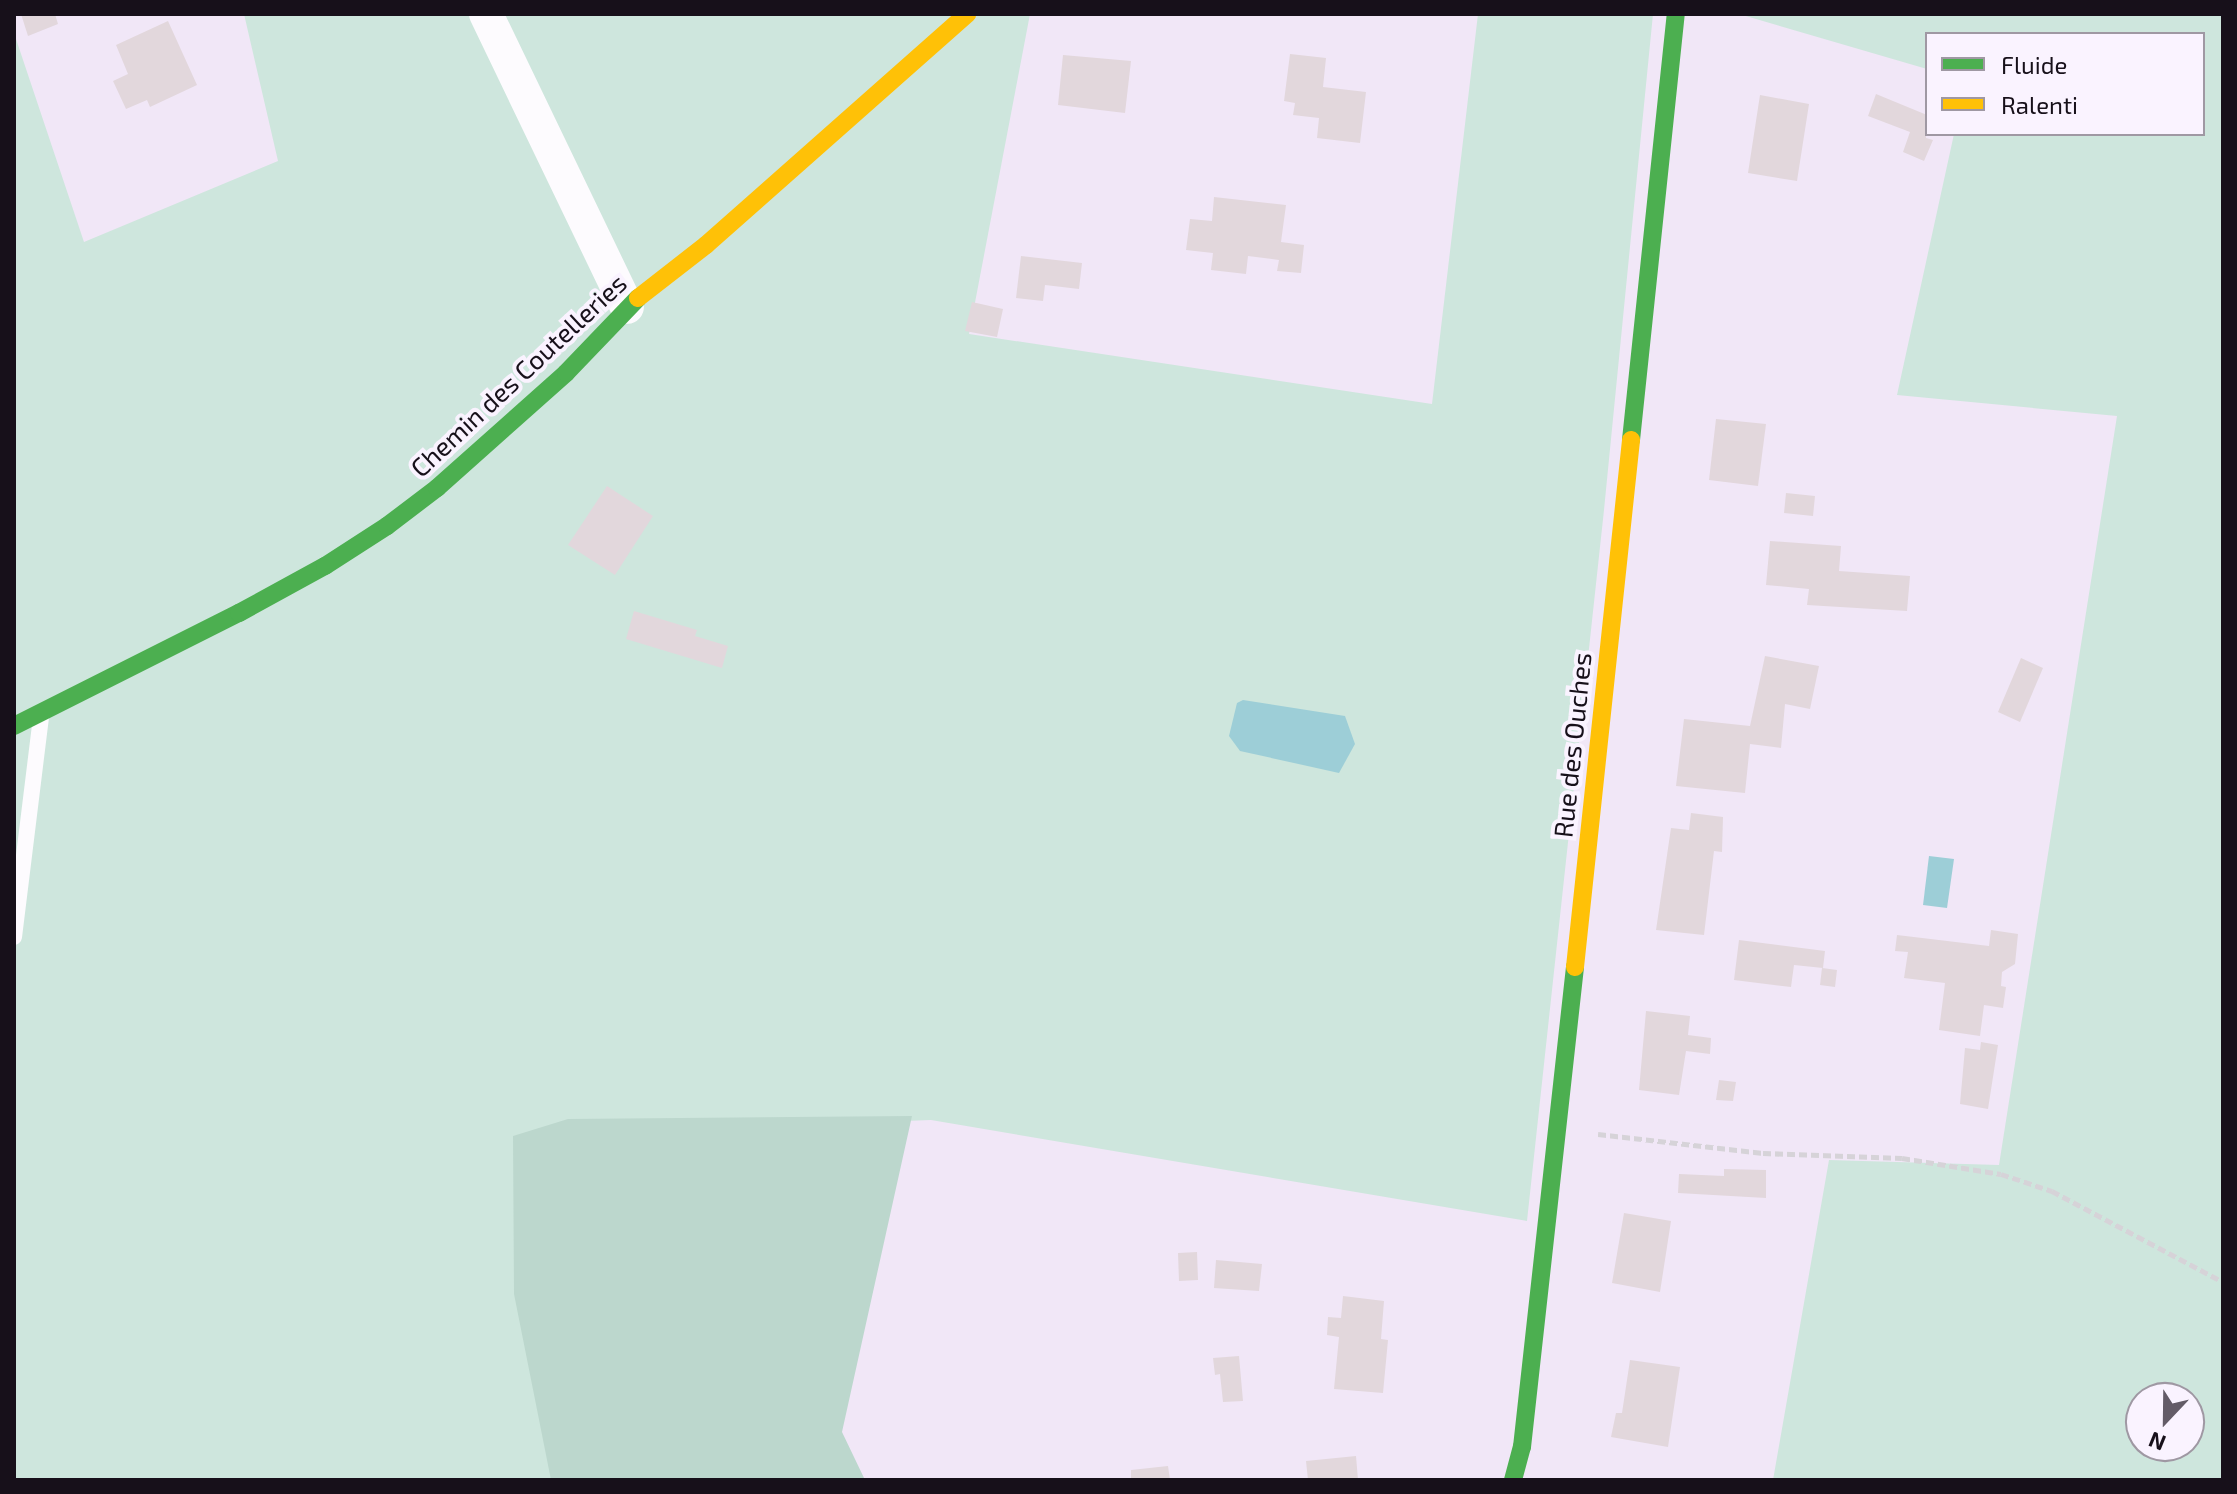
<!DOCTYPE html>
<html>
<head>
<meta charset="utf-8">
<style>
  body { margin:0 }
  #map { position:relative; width:2237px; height:1494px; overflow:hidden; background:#f1e7f7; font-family:"Exo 2",sans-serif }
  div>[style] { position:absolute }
  .green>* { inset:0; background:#cee6dd }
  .forest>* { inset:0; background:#bcd7cd }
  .water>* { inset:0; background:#9dced7 }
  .building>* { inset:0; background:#e2d7dc }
  .path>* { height:5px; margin-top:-2.5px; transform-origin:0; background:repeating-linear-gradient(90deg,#d6d3d8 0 8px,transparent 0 12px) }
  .lane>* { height:16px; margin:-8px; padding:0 8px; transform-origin:8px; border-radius:8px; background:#fdfbfe }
  .street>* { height:34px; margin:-17px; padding:0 17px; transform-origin:17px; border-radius:17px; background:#fdfbfe }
  .fast>* { height:18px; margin:-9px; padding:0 9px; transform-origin:9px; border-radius:9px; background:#4caf50 }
  .slow>* { height:18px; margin:-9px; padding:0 9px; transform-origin:9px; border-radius:9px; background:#ffc107 }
  span { translate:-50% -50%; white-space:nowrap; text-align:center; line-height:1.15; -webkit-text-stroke:8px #faf3ff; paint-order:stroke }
  .street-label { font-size:26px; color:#17101a }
  .frame { position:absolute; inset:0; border:16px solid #17101a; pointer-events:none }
  .legend { position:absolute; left:1925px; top:32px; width:280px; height:104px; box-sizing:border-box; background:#faf3ff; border:2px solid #9f98a3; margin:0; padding:10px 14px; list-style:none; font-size:24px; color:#17101a }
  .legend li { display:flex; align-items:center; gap:16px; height:40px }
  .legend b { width:40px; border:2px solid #9f98a3 }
  .north { position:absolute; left:2125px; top:1382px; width:80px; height:80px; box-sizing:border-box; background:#faf3ff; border:2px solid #9f98a3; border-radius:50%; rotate:202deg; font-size:22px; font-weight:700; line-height:32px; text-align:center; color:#17101a }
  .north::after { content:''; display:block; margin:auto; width:28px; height:36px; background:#635b67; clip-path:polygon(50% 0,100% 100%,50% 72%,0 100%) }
</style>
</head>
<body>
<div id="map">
  <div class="green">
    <i style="clip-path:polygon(244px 14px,1030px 14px,969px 334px,1432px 404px,1478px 14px,1653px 14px,1604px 510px,1527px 1221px,931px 1120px,513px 1136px,569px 1480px,14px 1480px,14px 33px,84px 242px,278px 161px)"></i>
    <i style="clip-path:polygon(evenodd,1739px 14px,2223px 14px,2223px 1480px,1773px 1480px,1829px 1160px,1999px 1165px,2117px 416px,1897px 395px,1954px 134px,2203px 134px,2203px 34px,1927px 34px,1927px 69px,1739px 14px,2141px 1398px,2189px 1398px,2189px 1446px,2141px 1446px,2141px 1398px)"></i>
  </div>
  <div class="forest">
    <i style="clip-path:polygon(912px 1116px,842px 1432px,865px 1480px,551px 1480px,514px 1294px,513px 1136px,568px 1119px)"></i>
  </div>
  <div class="water">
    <i style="clip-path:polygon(1243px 700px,1345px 716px,1355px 744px,1339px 773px,1240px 751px,1229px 736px,1237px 703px)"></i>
    <i style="clip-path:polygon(1929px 856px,1954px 859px,1947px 908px,1923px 905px)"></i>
  </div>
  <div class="building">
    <i style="clip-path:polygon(21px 14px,55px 14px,58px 24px,28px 36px)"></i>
    <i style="clip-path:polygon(168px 21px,197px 85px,150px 107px,147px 100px,126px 109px,113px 81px,128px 74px,116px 45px)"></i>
    <i style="clip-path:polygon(1290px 54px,1326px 58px,1323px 87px,1366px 92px,1360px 143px,1317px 138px,1319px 118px,1293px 115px,1295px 103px,1284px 101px)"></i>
    <i style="clip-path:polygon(1063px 55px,1131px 61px,1125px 113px,1058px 105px)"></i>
    <i style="clip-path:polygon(1876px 94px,1927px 115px,1926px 138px,1933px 140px,1924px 161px,1903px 152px,1910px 132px,1868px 116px)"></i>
    <i style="clip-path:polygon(1760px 95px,1809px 104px,1797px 181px,1748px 173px)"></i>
    <i style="clip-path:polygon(1214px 197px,1286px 205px,1281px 242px,1304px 245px,1301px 273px,1277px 271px,1279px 260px,1248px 256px,1246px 274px,1211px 270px,1213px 253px,1186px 250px,1190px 219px,1212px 221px)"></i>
    <i style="clip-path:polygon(1021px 256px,1082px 263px,1079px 289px,1045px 285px,1043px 301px,1016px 298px)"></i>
    <i style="clip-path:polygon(972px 302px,1003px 309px,997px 337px,965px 331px)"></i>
    <i style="clip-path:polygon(1716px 419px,1766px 424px,1758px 486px,1709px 480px)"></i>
    <i style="clip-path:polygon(607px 486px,653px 516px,615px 575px,568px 545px)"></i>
    <i style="clip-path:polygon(1786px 493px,1815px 496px,1813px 516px,1784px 513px)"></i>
    <i style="clip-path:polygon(1770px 541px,1841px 546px,1839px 571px,1910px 576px,1907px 611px,1807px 605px,1809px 589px,1766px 585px)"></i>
    <i style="clip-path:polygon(634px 611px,697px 630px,695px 636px,728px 646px,722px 668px,626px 639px)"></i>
    <i style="clip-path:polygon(1765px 656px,1819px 666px,1810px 709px,1785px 704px,1781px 748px,1750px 744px,1745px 793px,1676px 786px,1684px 719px,1750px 726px)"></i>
    <i style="clip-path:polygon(2021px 658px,2043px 668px,2020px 722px,1998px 712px)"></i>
    <i style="clip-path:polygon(1691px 813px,1723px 817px,1722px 852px,1714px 851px,1704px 935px,1656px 930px,1671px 828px,1689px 830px)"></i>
    <i style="clip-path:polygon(1991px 930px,2018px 934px,2015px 964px,2002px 972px,2001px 986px,2006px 987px,2003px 1008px,1984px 1005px,1980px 1036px,1939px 1030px,1945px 983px,1904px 978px,1908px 952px,1895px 951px,1897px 935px,1989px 946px)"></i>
    <i style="clip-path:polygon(1739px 940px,1825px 951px,1823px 968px,1794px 965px,1791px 987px,1734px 980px)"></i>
    <i style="clip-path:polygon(1822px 968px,1837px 970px,1835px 987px,1820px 985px)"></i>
    <i style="clip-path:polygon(1646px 1011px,1690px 1016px,1688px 1035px,1711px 1038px,1710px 1054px,1686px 1051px,1679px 1095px,1639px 1090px)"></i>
    <i style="clip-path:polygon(1981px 1042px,1998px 1045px,1988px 1109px,1960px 1104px,1965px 1048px,1980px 1050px)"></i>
    <i style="clip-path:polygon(1719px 1080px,1736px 1082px,1733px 1101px,1716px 1100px)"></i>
    <i style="clip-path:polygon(1724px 1169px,1766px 1170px,1766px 1198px,1678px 1193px,1679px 1174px,1724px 1176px)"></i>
    <i style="clip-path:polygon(1624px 1213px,1671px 1221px,1660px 1292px,1612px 1283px)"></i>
    <i style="clip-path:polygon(1197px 1252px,1198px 1280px,1179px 1281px,1178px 1253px)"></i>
    <i style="clip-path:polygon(1216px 1260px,1262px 1264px,1259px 1291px,1214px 1288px)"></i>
    <i style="clip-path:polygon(1343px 1296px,1384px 1301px,1381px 1339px,1388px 1340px,1383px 1393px,1334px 1389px,1339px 1337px,1327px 1335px,1328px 1317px,1341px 1318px)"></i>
    <i style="clip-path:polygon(1239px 1356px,1243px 1401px,1223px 1402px,1220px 1374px,1215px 1375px,1213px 1358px)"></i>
    <i style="clip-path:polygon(1630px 1360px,1680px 1367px,1668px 1447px,1611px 1437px,1616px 1413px,1622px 1413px)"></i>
    <i style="clip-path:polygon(1356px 1456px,1358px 1480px,1308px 1480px,1306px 1461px)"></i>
    <i style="clip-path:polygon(1168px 1466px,1170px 1480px,1131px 1480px,1131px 1470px)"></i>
  </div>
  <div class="path">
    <i style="left:1598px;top:1134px;width:166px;rotate:6.6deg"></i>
    <i style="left:1763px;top:1153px;width:139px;rotate:2.1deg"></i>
    <i style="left:1902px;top:1158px;width:100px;rotate:9.2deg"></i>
    <i style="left:2001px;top:1174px;width:54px;rotate:18.4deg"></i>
    <i style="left:2052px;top:1191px;width:194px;rotate:28deg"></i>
  </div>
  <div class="lane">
    <i style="left:14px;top:937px;width:222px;rotate:-83deg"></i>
  </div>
  <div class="street">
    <i style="left:486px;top:14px;width:325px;rotate:64.3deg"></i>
  </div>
  <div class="fast">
    <i style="left:1631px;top:440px;width:428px;rotate:-84deg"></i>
    <i style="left:14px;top:726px;width:252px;rotate:-26.7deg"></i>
    <i style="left:239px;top:613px;width:98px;rotate:-28.7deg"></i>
    <i style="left:325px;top:566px;width:74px;rotate:-32.8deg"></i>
    <i style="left:387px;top:526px;width:63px;rotate:-37.2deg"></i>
    <i style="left:437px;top:488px;width:173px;rotate:-41.7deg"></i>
    <i style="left:566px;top:373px;width:104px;rotate:-46.2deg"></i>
    <i style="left:1513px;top:1480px;width:34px;rotate:-75deg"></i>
    <i style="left:1522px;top:1447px;width:483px;rotate:-83.7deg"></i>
  </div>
  <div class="slow">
    <i style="left:638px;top:298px;width:86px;rotate:-37.9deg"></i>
    <i style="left:706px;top:245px;width:349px;rotate:-41.5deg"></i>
    <i style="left:1575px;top:967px;width:530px;rotate:-83.93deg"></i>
  </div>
  <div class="street-label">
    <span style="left:518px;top:375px;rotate:-43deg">Chemin des Coutelleries</span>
    <span style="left:1572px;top:745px;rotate:-84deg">Rue des Ouches</span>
  </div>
  <div class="frame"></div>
  <ul class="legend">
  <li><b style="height:10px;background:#4caf50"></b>Fluide</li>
  <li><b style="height:10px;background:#ffc107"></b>Ralenti</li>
  </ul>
  <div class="north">N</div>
</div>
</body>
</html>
